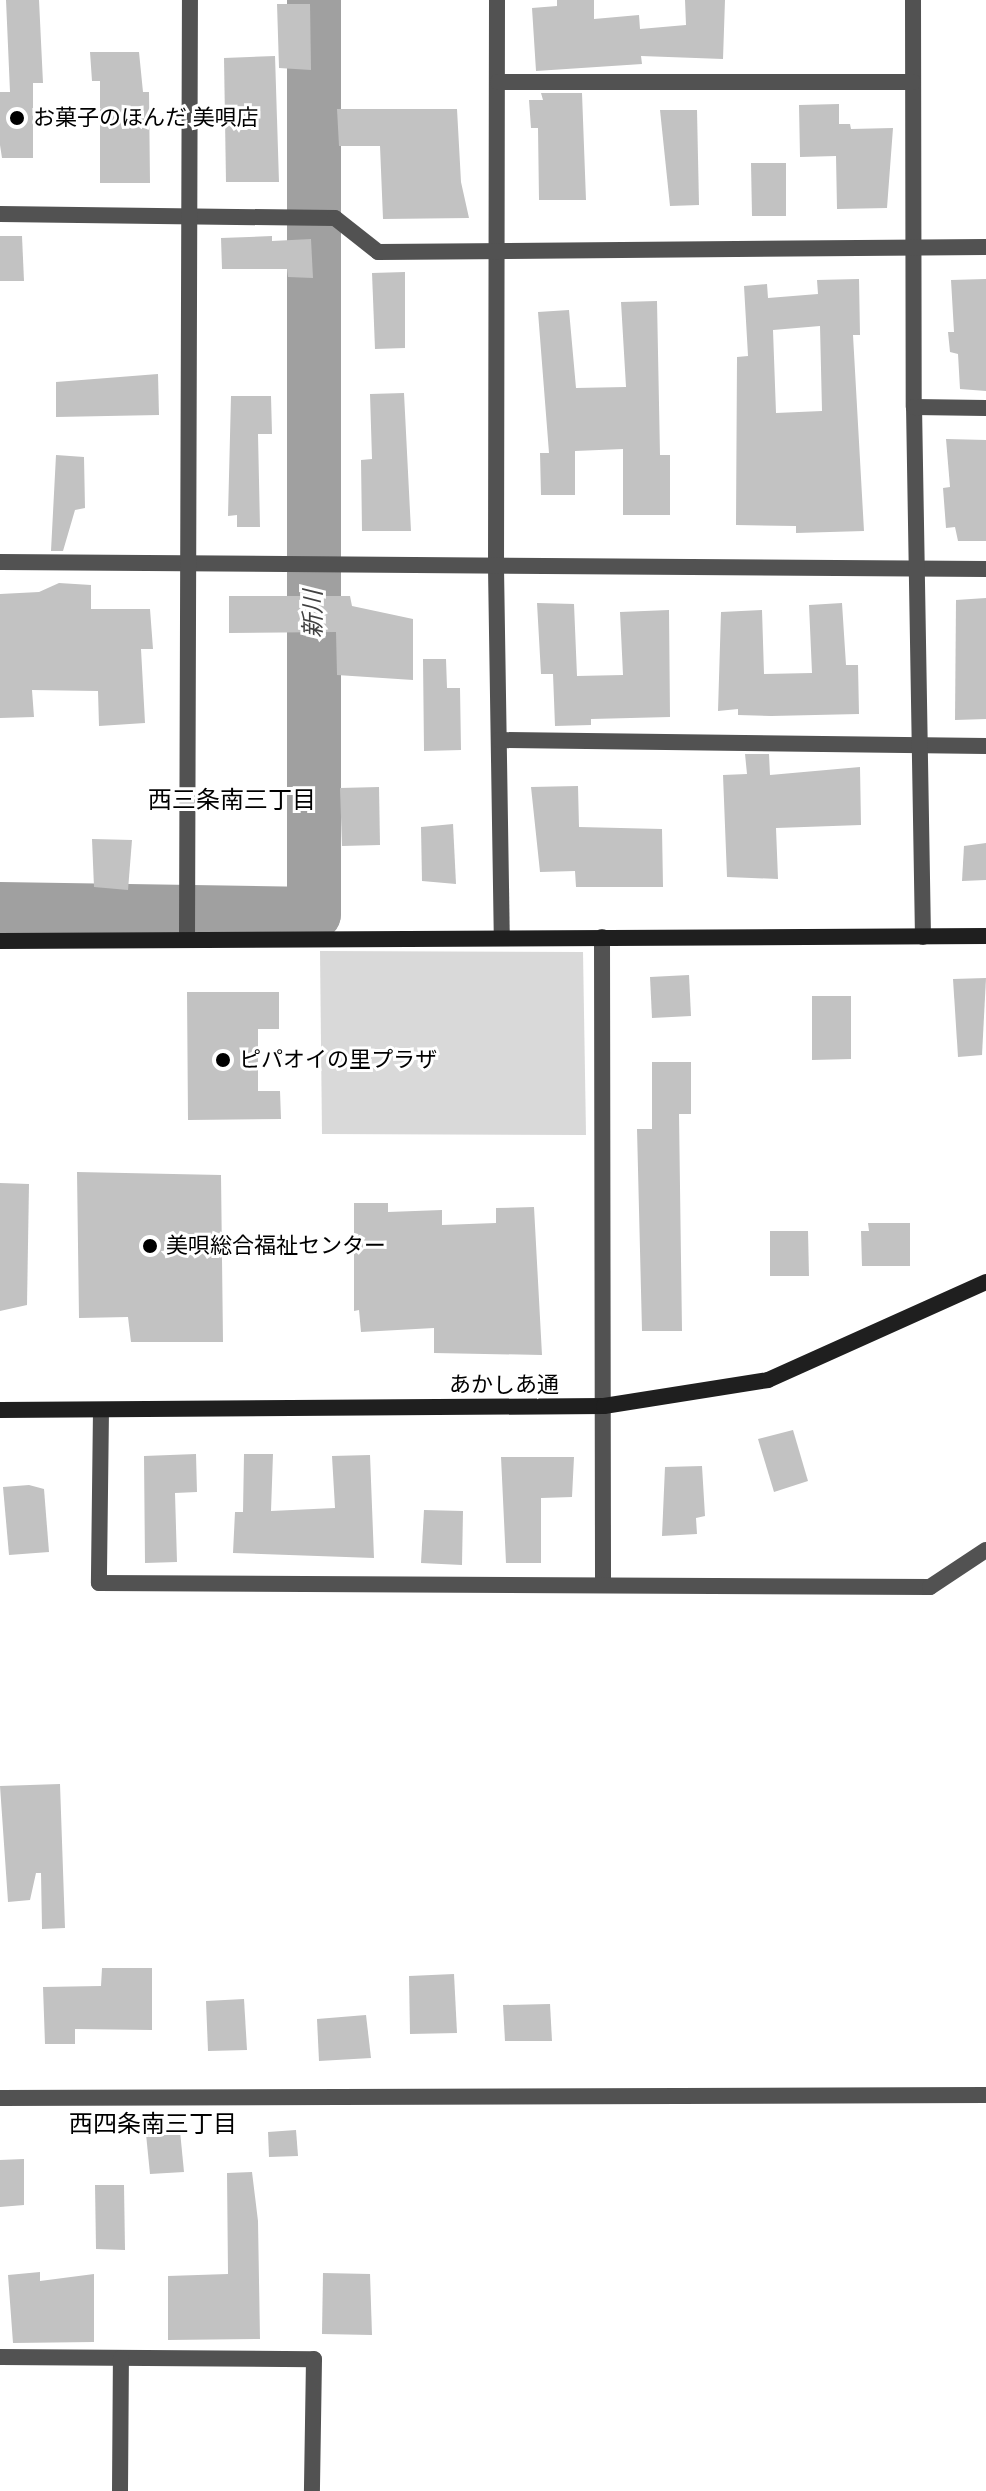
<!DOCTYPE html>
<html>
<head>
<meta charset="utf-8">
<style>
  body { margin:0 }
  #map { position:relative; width:986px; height:2491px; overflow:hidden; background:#fff; font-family:"Fira Sans","Noto Sans JP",sans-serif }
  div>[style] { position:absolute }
  .green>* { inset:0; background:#d9d9d9 }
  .river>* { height:54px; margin:-27px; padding:0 27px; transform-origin:27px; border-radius:27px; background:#a0a0a0 }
  .building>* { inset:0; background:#c2c2c2 }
  .street>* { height:16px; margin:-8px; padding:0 8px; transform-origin:8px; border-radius:8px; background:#525252 }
  .secondary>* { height:16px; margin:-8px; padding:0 8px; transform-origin:8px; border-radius:8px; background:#1f1f1f }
  .dots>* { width:22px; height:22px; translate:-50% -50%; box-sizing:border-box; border:4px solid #fff; border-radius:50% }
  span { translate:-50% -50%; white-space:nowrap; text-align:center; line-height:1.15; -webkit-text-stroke:6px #fff; paint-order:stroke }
  .poi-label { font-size:22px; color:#000 }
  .left { translate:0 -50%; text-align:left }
  .street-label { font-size:22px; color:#000 }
  .water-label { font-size:24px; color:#414141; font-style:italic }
  .neighbourhood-label { font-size:24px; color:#000 }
</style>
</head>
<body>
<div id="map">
  <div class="green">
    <i style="clip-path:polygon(320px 951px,583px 952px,586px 1135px,322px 1134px)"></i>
  </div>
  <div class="river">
    <i style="left:0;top:909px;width:314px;rotate:0.9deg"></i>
    <i style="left:314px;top:914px;width:914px;rotate:-90deg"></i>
  </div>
  <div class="building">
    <i style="clip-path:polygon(6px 0,39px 0,43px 83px,33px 83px,33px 158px,2px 158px,0 145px,0 92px,10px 92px)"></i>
    <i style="clip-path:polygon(557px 0,594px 0,594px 19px,639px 15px,640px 29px,686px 25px,685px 0,725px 0,723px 59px,641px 56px,642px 64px,536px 71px,532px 8px,557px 6px)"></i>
    <i style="clip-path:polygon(277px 4px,310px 4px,311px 70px,279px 68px)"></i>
    <i style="clip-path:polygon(90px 52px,139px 52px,143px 92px,149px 92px,150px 183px,100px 183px,100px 81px,92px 81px)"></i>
    <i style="clip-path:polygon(275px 56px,279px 182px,226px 182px,224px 58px)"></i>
    <i style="clip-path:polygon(541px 93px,582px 93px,586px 200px,539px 200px,538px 128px,531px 128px,529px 100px,543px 100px)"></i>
    <i style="clip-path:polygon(839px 104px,839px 124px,850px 124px,851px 129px,893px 128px,887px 208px,837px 209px,836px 156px,800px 157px,799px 105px)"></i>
    <i style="clip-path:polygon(337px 109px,457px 109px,461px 182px,469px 218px,383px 219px,380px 146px,339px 146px)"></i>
    <i style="clip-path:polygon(660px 110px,697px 110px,699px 205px,670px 206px)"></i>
    <i style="clip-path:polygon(751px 163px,786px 163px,786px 216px,752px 216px)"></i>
    <i style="clip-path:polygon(0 236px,22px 236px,24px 281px,0 281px)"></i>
    <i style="clip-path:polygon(272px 236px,272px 241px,311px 239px,313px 278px,288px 277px,287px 269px,222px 269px,221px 238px)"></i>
    <i style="clip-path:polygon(405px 272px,405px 348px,375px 349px,372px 273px)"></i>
    <i style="clip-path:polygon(evenodd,859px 279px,860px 335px,853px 335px,864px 531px,796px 533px,796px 526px,736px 525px,737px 357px,748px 356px,744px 286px,767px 284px,768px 298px,818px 294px,817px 280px,859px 279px,820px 326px,822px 411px,776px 413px,773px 330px,820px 326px)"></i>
    <i style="clip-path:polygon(986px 279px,986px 391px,960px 389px,958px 354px,950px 352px,948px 332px,954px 332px,951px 280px)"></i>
    <i style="clip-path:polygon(657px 301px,660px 455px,670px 455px,670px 515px,623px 515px,623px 449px,575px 451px,575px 495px,541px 495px,540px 453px,549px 453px,538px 312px,569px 310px,576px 388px,626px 387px,621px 302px)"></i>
    <i style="clip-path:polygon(158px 374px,159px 415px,56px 417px,56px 382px)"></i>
    <i style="clip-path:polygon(404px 393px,411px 531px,362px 531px,361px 460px,372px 459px,370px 394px)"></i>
    <i style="clip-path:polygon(231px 396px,271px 396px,272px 434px,258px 434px,260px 527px,237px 527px,237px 515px,228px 516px)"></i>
    <i style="clip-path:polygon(946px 439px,986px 440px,986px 541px,958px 541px,955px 527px,946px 528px,943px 488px,950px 487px)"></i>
    <i style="clip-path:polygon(56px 455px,84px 457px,85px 508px,75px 510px,63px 551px,51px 551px)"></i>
    <i style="clip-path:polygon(59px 583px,91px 585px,91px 609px,150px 609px,153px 649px,141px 649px,145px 723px,99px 726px,98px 691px,32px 690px,34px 717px,0 718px,0 594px,39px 592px)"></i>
    <i style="clip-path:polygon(229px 596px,350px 596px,352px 606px,413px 619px,413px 680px,337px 675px,336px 632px,229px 633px)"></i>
    <i style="clip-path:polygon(986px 598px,986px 719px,955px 720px,956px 600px)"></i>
    <i style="clip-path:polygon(537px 603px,574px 604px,577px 676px,623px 675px,620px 612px,669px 610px,670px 717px,591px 719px,591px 725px,555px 726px,553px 674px,541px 674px)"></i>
    <i style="clip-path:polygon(842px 603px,846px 665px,858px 665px,859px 714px,771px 716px,738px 715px,738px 709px,718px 711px,721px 612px,762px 610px,764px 674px,812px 673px,809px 605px)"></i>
    <i style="clip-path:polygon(423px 659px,446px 659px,447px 688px,460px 688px,461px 750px,424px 751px)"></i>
    <i style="clip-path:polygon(745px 754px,769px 754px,770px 775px,860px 767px,861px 825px,776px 828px,778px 879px,727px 877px,723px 775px,747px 774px)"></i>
    <i style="clip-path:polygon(578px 786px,579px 827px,662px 829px,663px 887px,576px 887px,575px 871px,540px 872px,531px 787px)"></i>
    <i style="clip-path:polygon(379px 787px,380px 845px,342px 846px,340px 788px)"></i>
    <i style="clip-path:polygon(453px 824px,456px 884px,422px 881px,421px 827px)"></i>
    <i style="clip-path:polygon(92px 839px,132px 840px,128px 890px,94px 887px)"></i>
    <i style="clip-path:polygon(986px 843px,986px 880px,962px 881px,964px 846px)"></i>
    <i style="clip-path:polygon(689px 975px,691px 1016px,652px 1018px,650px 977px)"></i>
    <i style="clip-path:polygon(986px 978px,982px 1055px,958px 1057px,953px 979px)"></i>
    <i style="clip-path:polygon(187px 992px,279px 992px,279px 1029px,258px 1029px,258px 1091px,280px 1091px,281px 1119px,188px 1120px)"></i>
    <i style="clip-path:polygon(812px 996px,851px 996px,851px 1059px,812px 1060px)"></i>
    <i style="clip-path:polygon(652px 1062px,691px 1062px,691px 1114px,679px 1114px,682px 1331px,642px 1331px,637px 1129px,652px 1129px)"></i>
    <i style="clip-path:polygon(77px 1172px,221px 1175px,223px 1342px,131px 1342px,128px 1317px,79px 1318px)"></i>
    <i style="clip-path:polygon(0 1183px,29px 1184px,27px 1305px,0 1311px)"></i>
    <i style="clip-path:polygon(354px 1203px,388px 1203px,388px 1212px,442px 1210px,442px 1225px,496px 1223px,496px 1208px,534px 1207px,542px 1355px,434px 1353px,434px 1328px,361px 1332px,359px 1310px,354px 1311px)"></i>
    <i style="clip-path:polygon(868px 1223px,910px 1223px,910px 1266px,862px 1266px,861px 1231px,869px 1231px)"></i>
    <i style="clip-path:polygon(770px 1231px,808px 1231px,809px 1276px,770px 1276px)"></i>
    <i style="clip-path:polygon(793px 1430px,808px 1481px,774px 1492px,758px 1439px)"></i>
    <i style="clip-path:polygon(196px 1454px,197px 1492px,175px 1493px,177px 1562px,145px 1563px,144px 1456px)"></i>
    <i style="clip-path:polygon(244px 1454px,273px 1454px,271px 1511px,335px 1508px,332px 1456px,370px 1455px,374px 1558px,233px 1553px,235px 1512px,243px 1512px)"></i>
    <i style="clip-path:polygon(501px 1457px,574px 1457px,572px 1497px,541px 1498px,541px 1563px,506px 1563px)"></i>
    <i style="clip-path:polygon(702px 1466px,705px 1516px,696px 1518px,697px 1534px,662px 1536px,665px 1467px)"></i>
    <i style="clip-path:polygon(29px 1485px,44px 1489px,49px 1552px,9px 1555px,3px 1487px)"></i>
    <i style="clip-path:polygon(424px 1510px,463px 1511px,462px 1565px,421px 1563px)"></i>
    <i style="clip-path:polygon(60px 1784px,65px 1928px,42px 1929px,41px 1873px,36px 1873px,30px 1900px,8px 1902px,0 1786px)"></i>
    <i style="clip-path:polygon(102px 1968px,152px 1968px,152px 2030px,75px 2029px,75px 2044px,45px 2044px,43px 1987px,101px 1986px)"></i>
    <i style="clip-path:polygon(454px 1974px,457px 2033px,410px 2034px,409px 1976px)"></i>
    <i style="clip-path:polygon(244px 1999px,247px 2050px,208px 2051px,206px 2001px)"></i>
    <i style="clip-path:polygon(550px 2004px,552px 2041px,505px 2041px,503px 2005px)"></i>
    <i style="clip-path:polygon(366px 2015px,371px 2058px,319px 2061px,317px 2019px)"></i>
    <i style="clip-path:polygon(296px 2130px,298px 2156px,269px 2157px,268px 2132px)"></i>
    <i style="clip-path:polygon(180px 2131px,184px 2172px,150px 2174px,146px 2134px)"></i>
    <i style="clip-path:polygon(24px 2159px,24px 2205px,0 2207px,0 2160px)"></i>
    <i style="clip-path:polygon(252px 2172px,258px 2221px,260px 2339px,168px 2340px,168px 2276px,228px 2274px,227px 2173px)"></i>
    <i style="clip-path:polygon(95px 2185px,124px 2185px,125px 2250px,96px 2249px)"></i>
    <i style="clip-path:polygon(40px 2272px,40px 2281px,94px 2274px,94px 2342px,13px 2343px,8px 2275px)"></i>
    <i style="clip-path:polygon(323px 2273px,370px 2274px,372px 2335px,322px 2334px)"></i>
  </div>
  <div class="street">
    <i style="left:497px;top:0;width:568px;rotate:90.1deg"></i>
    <i style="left:496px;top:568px;width:368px;rotate:89.1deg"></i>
    <i style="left:913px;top:0;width:407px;rotate:89.9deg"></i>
    <i style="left:498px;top:82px;width:415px"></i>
    <i style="left:0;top:214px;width:335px;rotate:0.7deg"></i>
    <i style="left:335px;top:218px;width:55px;rotate:38.3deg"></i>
    <i style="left:378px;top:252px;width:608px;rotate:-0.47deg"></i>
    <i style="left:0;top:562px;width:986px;rotate:0.41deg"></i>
    <i style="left:499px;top:740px;width:487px;rotate:0.7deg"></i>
    <i style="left:602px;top:937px;width:648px;rotate:89.91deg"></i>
    <i style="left:923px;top:937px;width:530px;rotate:-90.97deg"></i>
    <i style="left:914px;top:407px;width:72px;rotate:0.8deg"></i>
    <i style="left:187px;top:939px;width:939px;rotate:-89.82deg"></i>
    <i style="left:101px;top:1410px;width:173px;rotate:90.7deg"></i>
    <i style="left:99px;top:1583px;width:831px;rotate:0.28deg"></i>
    <i style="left:930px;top:1587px;width:67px;rotate:-33.5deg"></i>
    <i style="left:0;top:2098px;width:986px;rotate:-0.17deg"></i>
    <i style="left:0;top:2357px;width:314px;rotate:0.4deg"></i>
    <i style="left:314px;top:2359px;width:132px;rotate:90.9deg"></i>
    <i style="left:120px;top:2491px;width:133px;rotate:-89.6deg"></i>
  </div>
  <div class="secondary">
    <i style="left:0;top:941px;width:986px;rotate:-0.29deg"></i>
    <i style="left:0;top:1410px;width:604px;rotate:-0.38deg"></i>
    <i style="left:604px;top:1406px;width:166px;rotate:-9deg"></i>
    <i style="left:768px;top:1380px;width:239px;rotate:-24.2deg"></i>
  </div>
  <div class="dots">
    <i style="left:17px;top:118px;background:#000"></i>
    <i style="left:223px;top:1060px;background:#000"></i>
    <i style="left:150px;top:1246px;background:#000"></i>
  </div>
  <div class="poi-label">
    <span class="left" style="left:33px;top:118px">お菓子のほんだ 美唄店</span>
    <span class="left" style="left:239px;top:1060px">ピパオイの里プラザ</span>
    <span class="left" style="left:166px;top:1246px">美唄総合福祉センター</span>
  </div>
  <div class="street-label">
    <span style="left:504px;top:1385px">あかしあ通</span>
  </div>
  <div class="water-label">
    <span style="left:314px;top:614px;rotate:-90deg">新川</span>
  </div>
  <div class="neighbourhood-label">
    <span style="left:232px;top:801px">西三条南三丁目</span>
    <span style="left:153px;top:2125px">西四条南三丁目</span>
  </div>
</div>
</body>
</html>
